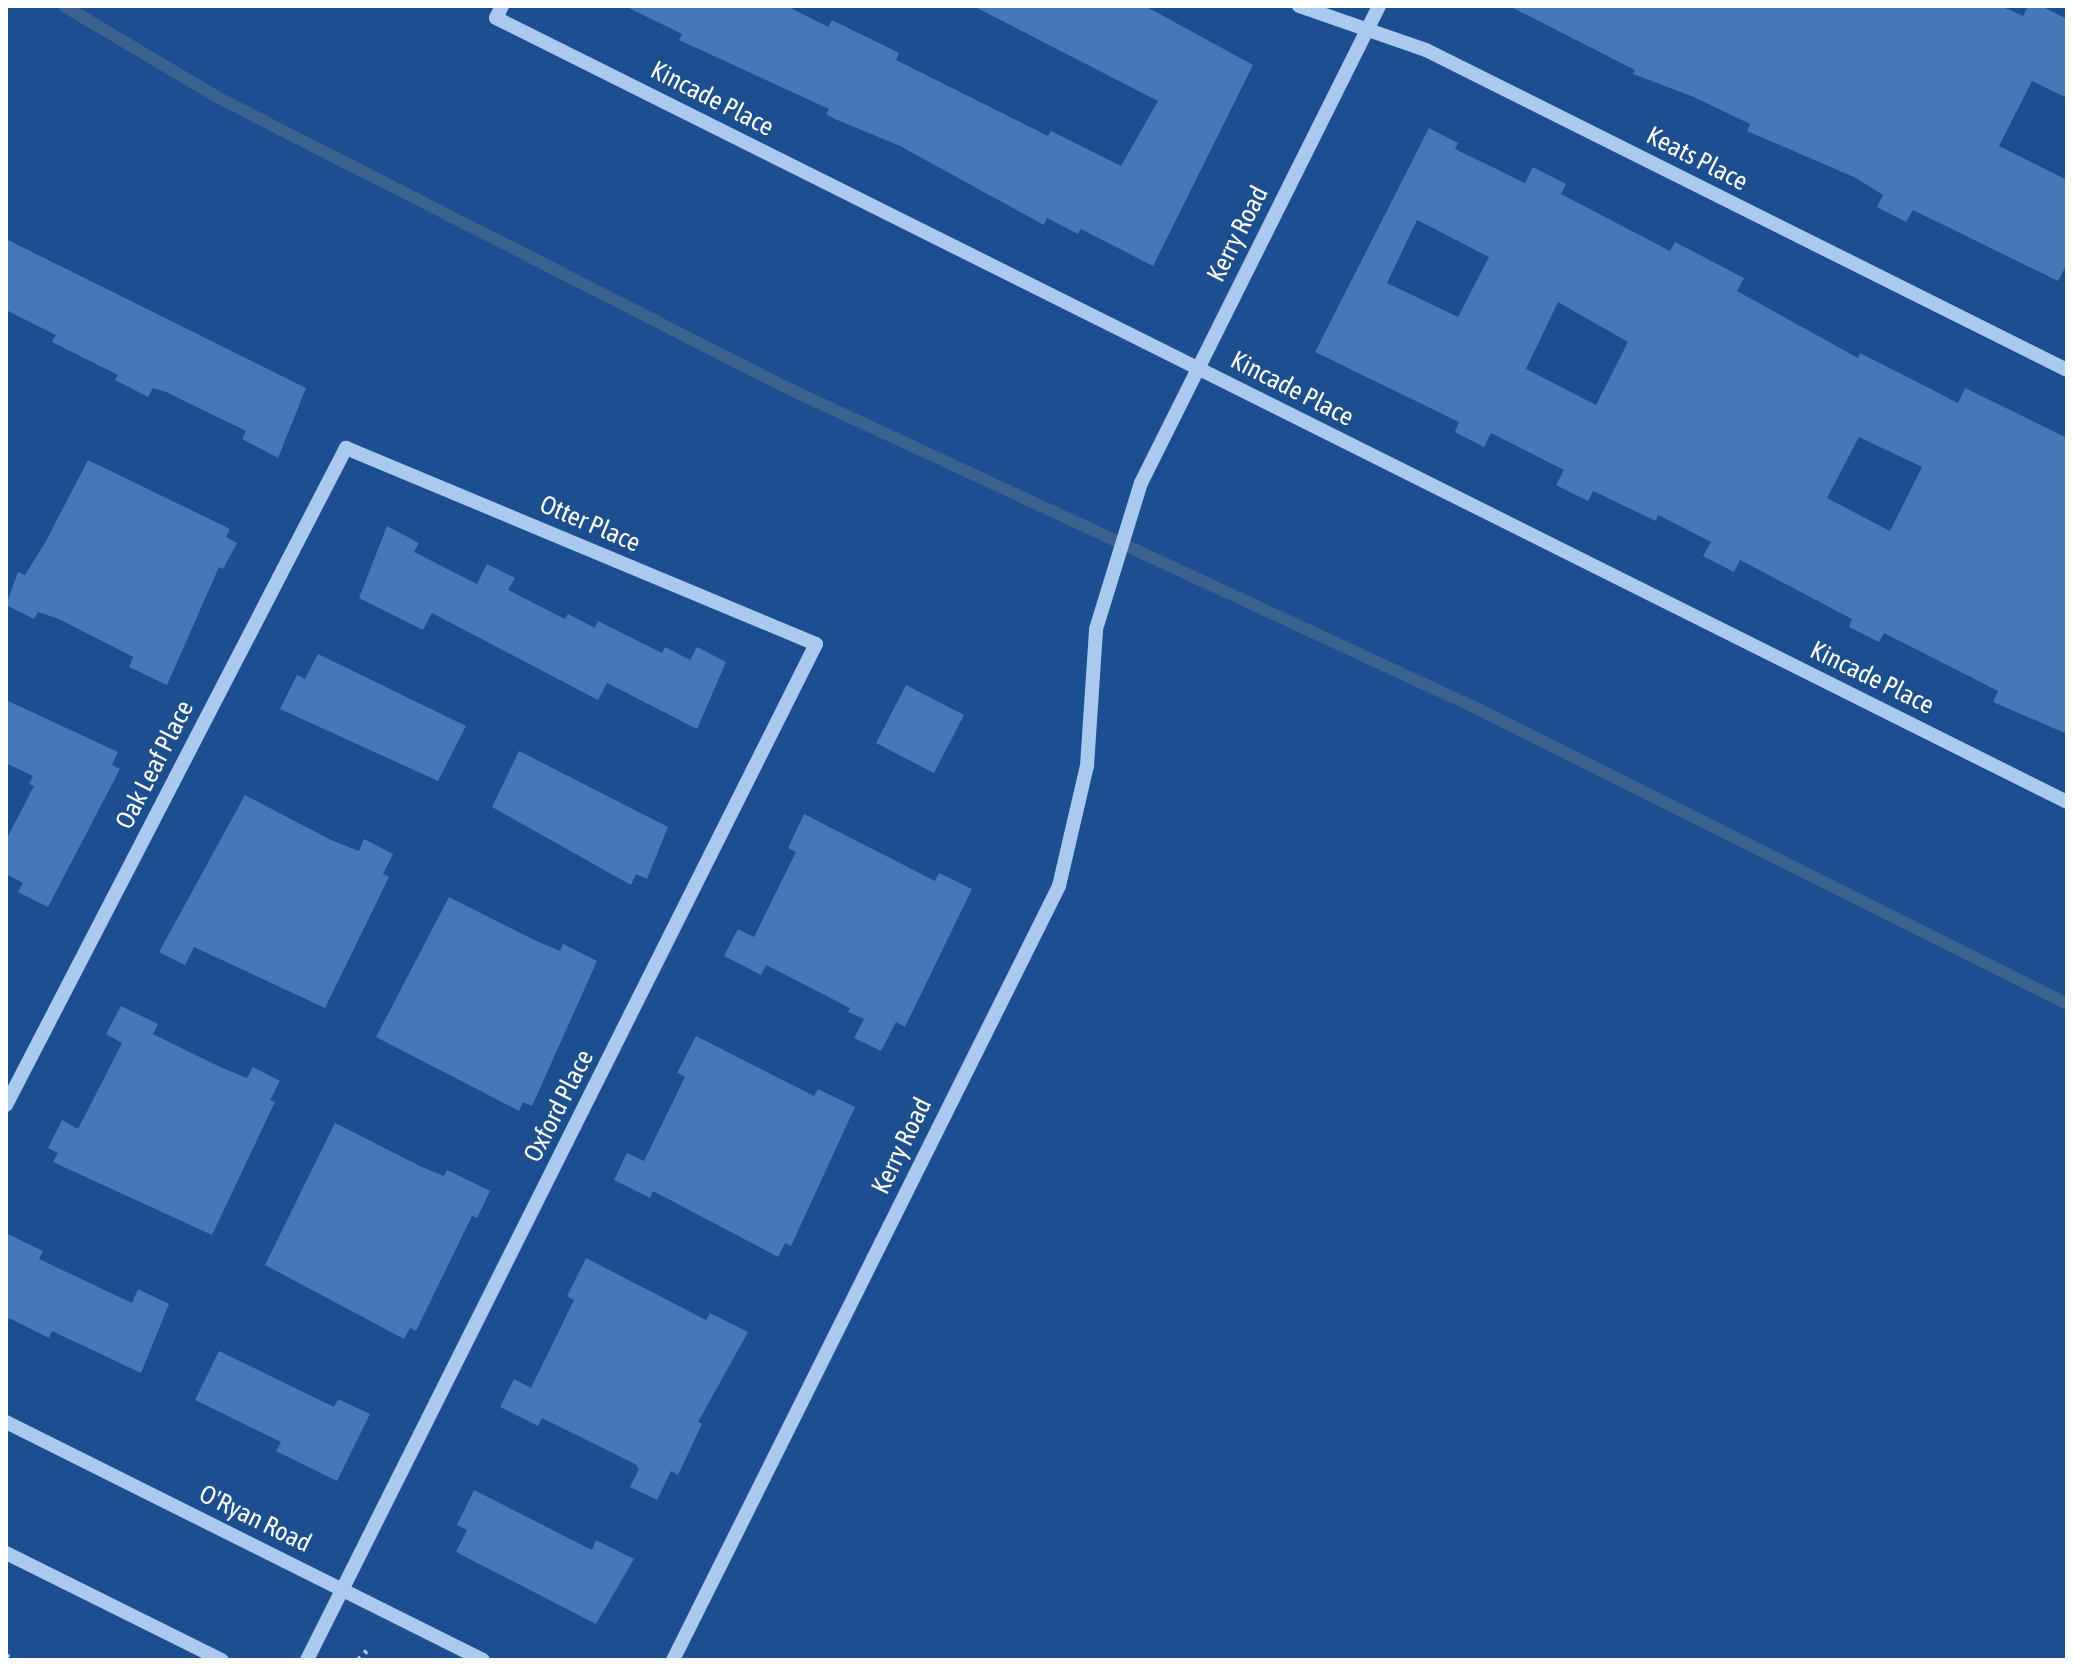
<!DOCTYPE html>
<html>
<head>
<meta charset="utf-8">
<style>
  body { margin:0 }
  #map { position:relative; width:2073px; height:1666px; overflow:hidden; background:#1b4f8f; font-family:"Asap Condensed",sans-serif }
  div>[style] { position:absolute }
  .stream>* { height:12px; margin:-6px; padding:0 6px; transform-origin:6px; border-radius:6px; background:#3c6290 }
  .building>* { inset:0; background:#4478b7 }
  .path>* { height:5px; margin-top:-2.5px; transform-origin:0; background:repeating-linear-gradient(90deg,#a9c9ee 0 4px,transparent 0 10px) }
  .minor>* { height:14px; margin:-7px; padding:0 7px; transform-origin:7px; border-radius:7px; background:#a9c9ee }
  span { translate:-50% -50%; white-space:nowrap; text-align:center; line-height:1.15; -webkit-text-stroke:6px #1b4f8f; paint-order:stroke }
  .street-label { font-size:26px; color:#fff }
  .frame { position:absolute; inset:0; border:8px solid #fff; pointer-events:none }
</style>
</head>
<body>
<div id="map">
  <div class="stream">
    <i style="left:64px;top:6px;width:178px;rotate:30.7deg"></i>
    <i style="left:217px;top:97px;width:638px;rotate:27.05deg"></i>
    <i style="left:785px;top:387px;width:762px;rotate:24.92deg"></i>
    <i style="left:1476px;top:708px;width:661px;rotate:26.6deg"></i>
  </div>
  <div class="building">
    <i style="clip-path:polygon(625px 6px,787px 6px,828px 27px,832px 20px,899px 53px,896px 60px,1048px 136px,1051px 131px,1121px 166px,1158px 101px,973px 6px,1145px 6px,1253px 65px,1153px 266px,1081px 229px,1078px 234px,1047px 218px,1044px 225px,900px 146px,835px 119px,826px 114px,829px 109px,679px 40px,682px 34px)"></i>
    <i style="clip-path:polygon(1509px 6px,2001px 6px,2023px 16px,2028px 6px,2041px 6px,2067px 19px,2067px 98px,2032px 81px,1999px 146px,2067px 180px,2067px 264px,2058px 281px,1913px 210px,1906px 222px,1877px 207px,1883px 195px,1856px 178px,1747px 131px,1750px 124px,1694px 97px,1633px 74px,1635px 70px)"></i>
    <i style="clip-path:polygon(evenodd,1429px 128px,1458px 143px,1455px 149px,1525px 183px,1533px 167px,1566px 184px,1561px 194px,1670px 251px,1675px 242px,1744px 278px,1737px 291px,1858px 358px,1860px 353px,1958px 403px,1965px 388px,2067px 438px,2067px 734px,1993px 702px,1998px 691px,1884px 633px,1879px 642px,1849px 627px,1852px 619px,1740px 560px,1734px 572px,1703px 556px,1711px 542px,1658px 515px,1656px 521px,1593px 491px,1588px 501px,1556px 485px,1564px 470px,1491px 433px,1484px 447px,1455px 432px,1459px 422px,1315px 352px,1429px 128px,1417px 220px,1489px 257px,1458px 317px,1387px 283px,1417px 220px,1429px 128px,1558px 302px,1628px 342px,1596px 405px,1526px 369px,1558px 302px,1429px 128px,1859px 437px,1922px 467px,1890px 531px,1827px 498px,1859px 437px)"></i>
    <i style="clip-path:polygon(6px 239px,306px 388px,278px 458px,242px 439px,246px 431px,166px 392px,153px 388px,148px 397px,115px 380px,118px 375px,52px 342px,56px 335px,6px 310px)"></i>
    <i style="clip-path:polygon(88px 460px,230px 529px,226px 537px,237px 543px,223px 569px,219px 567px,167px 685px,129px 667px,133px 657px,59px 619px,38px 612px,34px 619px,6px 605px,18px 572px,25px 575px,46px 541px)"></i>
    <i style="clip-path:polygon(387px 526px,419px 543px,414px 552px,477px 584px,487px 564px,515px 578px,508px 590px,565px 619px,568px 614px,595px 628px,598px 621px,662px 653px,665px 647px,690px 660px,697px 647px,726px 662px,697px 729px,607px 683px,598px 700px,432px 613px,423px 630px,359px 598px)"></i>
    <i style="clip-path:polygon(318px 654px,466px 726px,438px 781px,280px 709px,297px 675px,305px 679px)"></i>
    <i style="clip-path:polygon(906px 685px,964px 715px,934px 773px,876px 743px)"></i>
    <i style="clip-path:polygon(6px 700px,118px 752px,112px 765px,120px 769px,48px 907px,18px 892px,23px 883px,6px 874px,6px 840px,34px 786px,29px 784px,33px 776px,6px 763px)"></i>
    <i style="clip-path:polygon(519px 751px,668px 827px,647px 879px,636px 874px,631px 885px,492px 807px)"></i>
    <i style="clip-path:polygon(245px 795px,331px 840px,359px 851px,364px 839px,393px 854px,383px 874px,389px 877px,325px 1008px,194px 947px,185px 965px,159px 952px)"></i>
    <i style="clip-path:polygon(804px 814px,935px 881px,939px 873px,972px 889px,905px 1027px,896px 1022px,881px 1051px,854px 1038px,864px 1019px,848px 1012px,850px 1008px,766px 965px,761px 975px,724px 956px,738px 929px,754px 937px,796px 852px,788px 848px)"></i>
    <i style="clip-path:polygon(449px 897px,534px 940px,560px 951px,563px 944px,597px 961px,532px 1106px,523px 1102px,519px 1111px,376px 1037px)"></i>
    <i style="clip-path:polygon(121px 1006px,158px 1024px,153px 1034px,220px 1067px,247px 1078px,253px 1067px,280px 1081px,270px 1100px,275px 1102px,212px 1235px,53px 1162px,58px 1153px,48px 1148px,62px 1120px,78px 1129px,122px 1043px,106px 1034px)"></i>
    <i style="clip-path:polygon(696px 1036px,814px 1096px,818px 1089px,855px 1107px,791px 1246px,785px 1243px,778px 1257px,653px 1191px,650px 1198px,614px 1180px,627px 1153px,644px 1161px,685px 1077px,677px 1073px)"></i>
    <i style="clip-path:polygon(335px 1123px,422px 1167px,444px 1176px,447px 1170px,490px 1191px,477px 1218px,472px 1216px,416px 1331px,410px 1328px,404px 1339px,265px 1265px)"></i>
    <i style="clip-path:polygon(6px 1233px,43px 1251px,39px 1259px,132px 1303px,138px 1289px,169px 1304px,141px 1373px,52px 1331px,49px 1338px,9px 1318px,6px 1325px)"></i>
    <i style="clip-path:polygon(586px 1258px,706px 1320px,710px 1313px,748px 1332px,698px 1422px,702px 1424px,678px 1475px,671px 1471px,657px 1500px,630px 1487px,639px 1469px,635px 1464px,542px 1418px,538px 1426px,500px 1407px,514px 1379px,531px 1388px,574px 1300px,567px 1296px)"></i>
    <i style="clip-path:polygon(219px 1351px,334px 1407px,338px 1399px,370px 1414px,337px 1481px,276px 1451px,281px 1442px,195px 1400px)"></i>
    <i style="clip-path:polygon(474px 1490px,592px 1550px,596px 1540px,634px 1559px,596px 1624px,456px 1552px,467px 1530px,457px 1525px)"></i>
  </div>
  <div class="path">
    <i style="left:6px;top:1655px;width:11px;rotate:27deg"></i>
    <i style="left:358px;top:1660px;width:13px;rotate:-48deg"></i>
  </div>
  <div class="minor">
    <i style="left:502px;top:6px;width:13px;rotate:117deg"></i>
    <i style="left:496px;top:18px;width:1756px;rotate:26.52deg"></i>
    <i style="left:1299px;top:6px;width:134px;rotate:19.1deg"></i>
    <i style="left:1426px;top:50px;width:716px;rotate:26.53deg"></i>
    <i style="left:6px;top:1105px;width:740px;rotate:-62.64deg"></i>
    <i style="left:346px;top:448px;width:509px;rotate:22.64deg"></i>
    <i style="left:816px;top:644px;width:1136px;rotate:116.61deg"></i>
    <i style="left:6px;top:1422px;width:533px;rotate:26.52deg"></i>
    <i style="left:6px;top:1553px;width:241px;rotate:26.4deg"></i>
    <i style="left:673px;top:1660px;width:865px;rotate:-63.49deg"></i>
    <i style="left:1059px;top:886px;width:123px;rotate:-76.9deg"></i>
    <i style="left:1087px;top:766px;width:137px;rotate:-86.2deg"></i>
    <i style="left:1096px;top:629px;width:153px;rotate:-72.9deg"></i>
    <i style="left:1141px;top:483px;width:533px;rotate:-63.48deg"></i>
  </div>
  <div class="street-label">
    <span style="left:712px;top:99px;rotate:27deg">Kincade Place</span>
    <span style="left:1697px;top:159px;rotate:27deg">Keats Place</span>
    <span style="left:1238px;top:234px;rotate:-63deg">Kerry Road</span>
    <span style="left:1292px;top:389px;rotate:27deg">Kincade Place</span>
    <span style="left:590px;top:524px;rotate:23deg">Otter Place</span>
    <span style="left:1872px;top:678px;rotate:26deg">Kincade Place</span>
    <span style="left:155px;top:765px;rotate:-63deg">Oak Leaf Place</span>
    <span style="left:559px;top:1106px;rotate:-63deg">Oxford Place</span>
    <span style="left:902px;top:1146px;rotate:-64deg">Kerry Road</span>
    <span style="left:255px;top:1519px;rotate:26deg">O'Ryan Road</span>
  </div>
  <div class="frame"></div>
</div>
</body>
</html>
